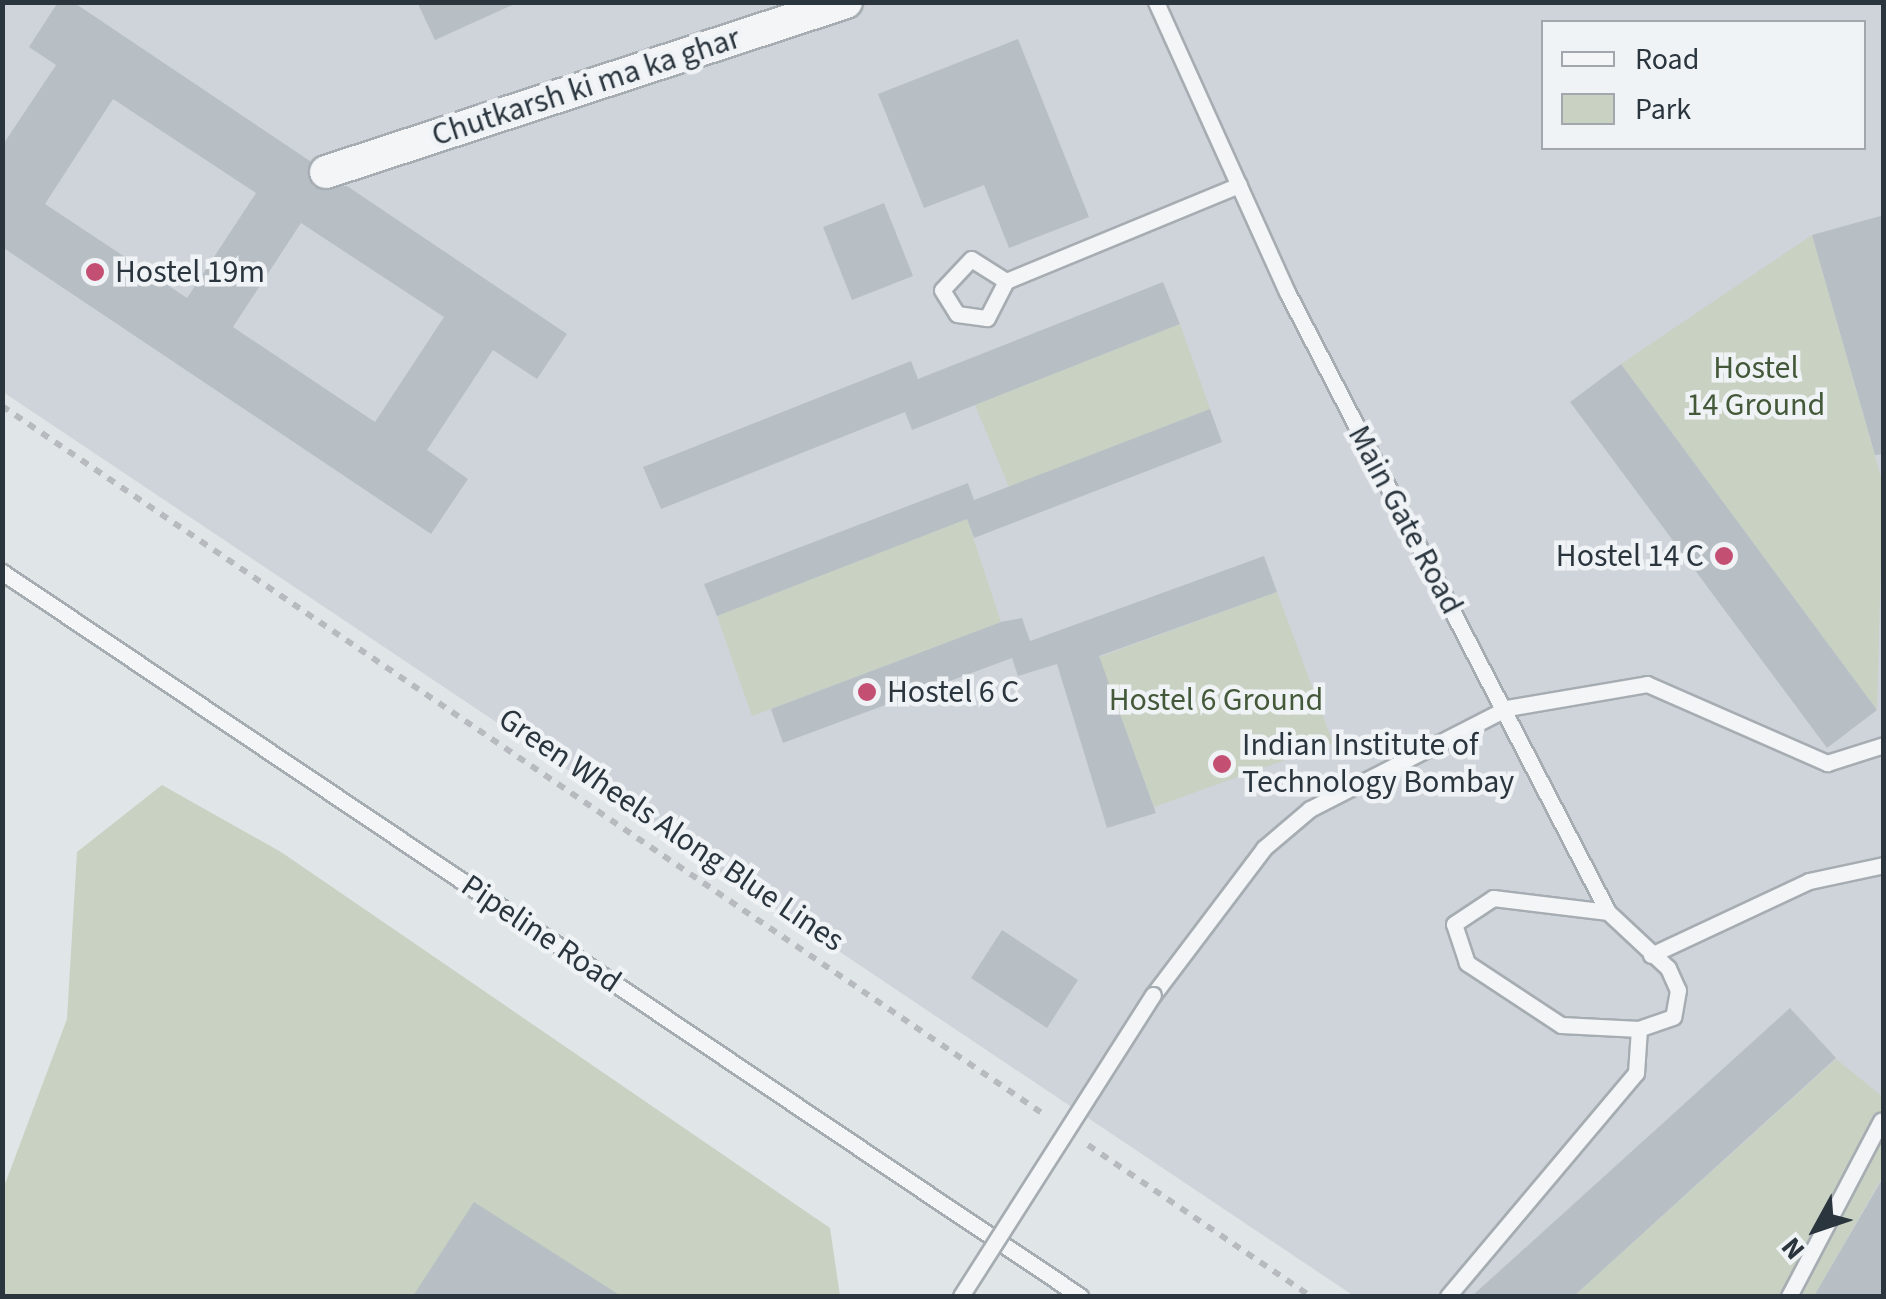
<!DOCTYPE html>
<html>
<head>
<meta charset="utf-8">
<style>
  body { margin:0 }
  #map { position:relative; width:1886px; height:1299px; overflow:hidden; background:#e0e5e8; font-family:"Source Sans 3",sans-serif }
  div>[style] { position:absolute }
  .built>* { inset:0; background:#cfd4da }
  .green>* { inset:0; background:#c8d1c2 }
  .building>* { inset:0; background:#b8bfc4 }
  .path>* { height:6px; margin-top:-3px; transform-origin:0; background:repeating-linear-gradient(90deg,#b7bbc0 0 8px,transparent 0 16px) }
  .roads { filter:drop-shadow(2px 0 #a6adb2) drop-shadow(-2px 0 #a6adb2) drop-shadow(0 2px #a6adb2) drop-shadow(0 -2px #a6adb2) }
  .service>* { height:15px; margin:-7.5px; padding:0 7.5px; transform-origin:7.5px; border-radius:7.5px; background:#f3f5f7 }
  .minor>* { height:32px; margin:-16px; padding:0 16px; transform-origin:16px; border-radius:16px; background:#f3f5f7 }
  .bridges { filter:drop-shadow(2px 0 #a6adb2) drop-shadow(-2px 0 #a6adb2) drop-shadow(0 2px #a6adb2) drop-shadow(0 -2px #a6adb2) }
  .service-bridge>* { height:15px; margin:-7.5px; padding:0 7.5px; transform-origin:7.5px; border-radius:7.5px; background:#f3f5f7 }
  .dots>* { width:28px; height:28px; translate:-50% -50%; box-sizing:border-box; border:5px solid #f0f3f6; border-radius:50% }
  span { translate:-50% -50%; white-space:nowrap; text-align:center; line-height:1.15; -webkit-text-stroke:9px #f0f3f6; paint-order:stroke }
  .street-label { font-size:32px; color:#2a353e }
  .poi-label { font-size:32px; color:#2a353e }
  .left { translate:0 -50%; text-align:left }
  .right { translate:-100% -50%; text-align:right }
  .park-label { font-size:32px; color:#445939 }
  .frame { position:absolute; inset:0; border:5px solid #2a353e; pointer-events:none }
  .legend { position:absolute; left:1541px; top:20px; width:325px; height:130px; box-sizing:border-box; background:#f0f3f6; border:2px solid #a1a7ac; margin:0; padding:12px 18px; list-style:none; font-size:30px; color:#2a353e }
  .legend li { display:flex; align-items:center; gap:20px; height:50px }
  .legend b { width:50px; border:2px solid #a1a7ac }
  .north { position:absolute; left:1766px; top:1179px; width:100px; height:100px; -webkit-text-stroke:8px #f0f3f6; paint-order:stroke; rotate:230deg; font-size:28px; font-weight:700; line-height:40px; text-align:center; color:#2a353e }
  .north::after { content:''; display:block; margin:auto; width:35px; height:45px; background:#2a353e; clip-path:polygon(50% 0,100% 100%,50% 72%,0 100%) }
</style>
</head>
<body>
<div id="map">
  <div class="built">
    <i style="clip-path:polygon(evenodd,2px 3px,1883px 3px,1883px 1296px,1354px 1296px,3px 392px,2px 3px,1544px 22px,1864px 22px,1864px 148px,1544px 148px,1544px 22px)"></i>
  </div>
  <div class="green">
    <i style="clip-path:polygon(1812px 235px,1883px 484px,1877px 710px,1621px 364px)"></i>
    <i style="clip-path:polygon(1180px 324px,1210px 409px,1009px 487px,975px 405px)"></i>
    <i style="clip-path:polygon(967px 519px,1001px 622px,752px 716px,717px 616px)"></i>
    <i style="clip-path:polygon(1277px 592px,1333px 743px,1154px 807px,1099px 657px)"></i>
    <i style="clip-path:polygon(162px 785px,281px 852px,830px 1228px,840px 1296px,3px 1296px,2px 1192px,67px 1019px,77px 852px)"></i>
    <i style="clip-path:polygon(1836px 1059px,1883px 1097px,1883px 1176px,1814px 1296px,1574px 1296px)"></i>
  </div>
  <div class="building">
    <i style="clip-path:polygon(evenodd,58px 2px,73px 2px,310px 161px,313px 187px,347px 186px,567px 334px,537px 379px,493px 350px,427px 450px,468px 479px,431px 534px,2px 247px,2px 146px,56px 65px,29px 47px,58px 2px,113px 99px,256px 193px,187px 298px,45px 204px,113px 99px,58px 2px,301px 223px,444px 317px,375px 422px,233px 327px,301px 223px)"></i>
    <i style="clip-path:polygon(417px 2px,519px 2px,435px 40px)"></i>
    <i style="clip-path:polygon(1018px 39px,1089px 217px,1009px 248px,984px 185px,924px 208px,878px 94px)"></i>
    <i style="clip-path:polygon(884px 203px,913px 276px,852px 300px,823px 227px)"></i>
    <i style="clip-path:polygon(1884px 215px,1884px 454px,1875px 455px,1812px 235px)"></i>
    <i style="clip-path:polygon(1163px 282px,1180px 324px,912px 430px,905px 412px,661px 509px,643px 467px,911px 361px,918px 379px)"></i>
    <i style="clip-path:polygon(1621px 364px,1877px 710px,1827px 748px,1570px 402px)"></i>
    <i style="clip-path:polygon(1210px 409px,1222px 442px,974px 538px,967px 519px,717px 616px,704px 584px,968px 483px,974px 500px)"></i>
    <i style="clip-path:polygon(1264px 556px,1277px 592px,1099px 656px,1156px 813px,1107px 828px,1057px 664px,1018px 676px,1012px 658px,783px 743px,771px 709px,1001px 622px,1022px 618px,1030px 641px)"></i>
    <i style="clip-path:polygon(1002px 930px,1078px 980px,1047px 1028px,971px 978px)"></i>
    <i style="clip-path:polygon(1790px 1008px,1836px 1058px,1574px 1296px,1472px 1296px)"></i>
    <i style="clip-path:polygon(1884px 1176px,1884px 1296px,1814px 1296px)"></i>
    <i style="clip-path:polygon(474px 1202px,621px 1296px,413px 1296px)"></i>
  </div>
  <div class="path">
    <i style="left:2px;top:406px;width:1261px;rotate:34.21deg"></i>
    <i style="left:1088px;top:1145px;width:268px;rotate:34.2deg"></i>
  </div>
  <div class="roads">
    <div class="service">
      <i style="left:1156px;top:2px;width:318px;rotate:65.7deg"></i>
      <i style="left:1287px;top:292px;width:698px;rotate:62.63deg"></i>
      <i style="left:1608px;top:912px;width:82px;rotate:43deg"></i>
      <i style="left:1668px;top:968px;width:24px;rotate:66deg"></i>
      <i style="left:1678px;top:990px;width:27px;rotate:100deg"></i>
      <i style="left:1673px;top:1017px;width:36px;rotate:161deg"></i>
      <i style="left:1639px;top:1029px;width:78px;rotate:-177.1deg"></i>
      <i style="left:1561px;top:1025px;width:113px;rotate:-146.6deg"></i>
      <i style="left:1467px;top:963px;width:41px;rotate:-108.4deg"></i>
      <i style="left:1454px;top:924px;width:47px;rotate:-33.7deg"></i>
      <i style="left:1493px;top:898px;width:116px;rotate:6.9deg"></i>
      <i style="left:1006px;top:281px;width:41px;rotate:-147.8deg"></i>
      <i style="left:971px;top:259px;width:42px;rotate:133.1deg"></i>
      <i style="left:942px;top:290px;width:28px;rotate:58deg"></i>
      <i style="left:957px;top:314px;width:30px;rotate:8deg"></i>
      <i style="left:987px;top:318px;width:42px;rotate:-62.8deg"></i>
      <i style="left:1006px;top:281px;width:252px;rotate:-22.4deg"></i>
      <i style="left:2px;top:572px;width:1299px;rotate:33.89deg"></i>
      <i style="left:1651px;top:955px;width:174px;rotate:-25.1deg"></i>
      <i style="left:1809px;top:881px;width:77px;rotate:-12deg"></i>
      <i style="left:1153px;top:995px;width:184px;rotate:-52.9deg"></i>
      <i style="left:1264px;top:848px;width:60px;rotate:-40.3deg"></i>
      <i style="left:1310px;top:809px;width:221px;rotate:-27.1deg"></i>
      <i style="left:1507px;top:708px;width:142px;rotate:-9.7deg"></i>
      <i style="left:1647px;top:684px;width:197px;rotate:23.7deg"></i>
      <i style="left:1827px;top:763px;width:60px;rotate:-17.5deg"></i>
      <i style="left:1448px;top:1296px;width:292px;rotate:-49.9deg"></i>
      <i style="left:1636px;top:1073px;width:44px;rotate:-86.1deg"></i>
      <i style="left:1789px;top:1296px;width:198px;rotate:-62.3deg"></i>
    </div>
    <div class="minor">
      <i style="left:326px;top:172px;width:547px;rotate:-18.1deg"></i>
    </div>
  </div>
  <div class="bridges">
    <div class="service-bridge">
      <i style="left:961px;top:1296px;width:357px;rotate:-57.5deg"></i>
    </div>
  </div>
  <div class="dots">
    <i style="left:95px;top:272px;background:#c35073"></i>
    <i style="left:1724px;top:556px;background:#c35073"></i>
    <i style="left:867px;top:692px;background:#c35073"></i>
    <i style="left:1222px;top:764px;background:#c35073"></i>
  </div>
  <div class="street-label">
    <span style="left:586px;top:87px;rotate:-18deg">Chutkarsh ki ma ka ghar</span>
    <span style="left:1405px;top:520px;rotate:62deg">Main Gate Road</span>
    <span style="left:671px;top:830px;rotate:34deg">Green Wheels Along Blue Lines</span>
    <span style="left:541px;top:934px;rotate:34deg">Pipeline Road</span>
  </div>
  <div class="poi-label">
    <span class="left" style="left:115px;top:272px">Hostel 19m</span>
    <span class="right" style="left:1704px;top:556px">Hostel 14 C</span>
    <span class="left" style="left:887px;top:692px">Hostel 6 C</span>
    <span class="left" style="left:1242px;top:764px">Indian Institute of<br>Technology Bombay</span>
  </div>
  <div class="park-label">
    <span style="left:1756px;top:387px">Hostel<br>14 Ground</span>
    <span style="left:1216px;top:700px">Hostel 6 Ground</span>
  </div>
  <div class="frame"></div>
  <ul class="legend">
  <li><b style="height:12px;background:#f3f5f7"></b>Road</li>
  <li><b style="height:28px;background:#c8d1c2"></b>Park</li>
  </ul>
  <div class="north">N</div>
</div>
</body>
</html>
